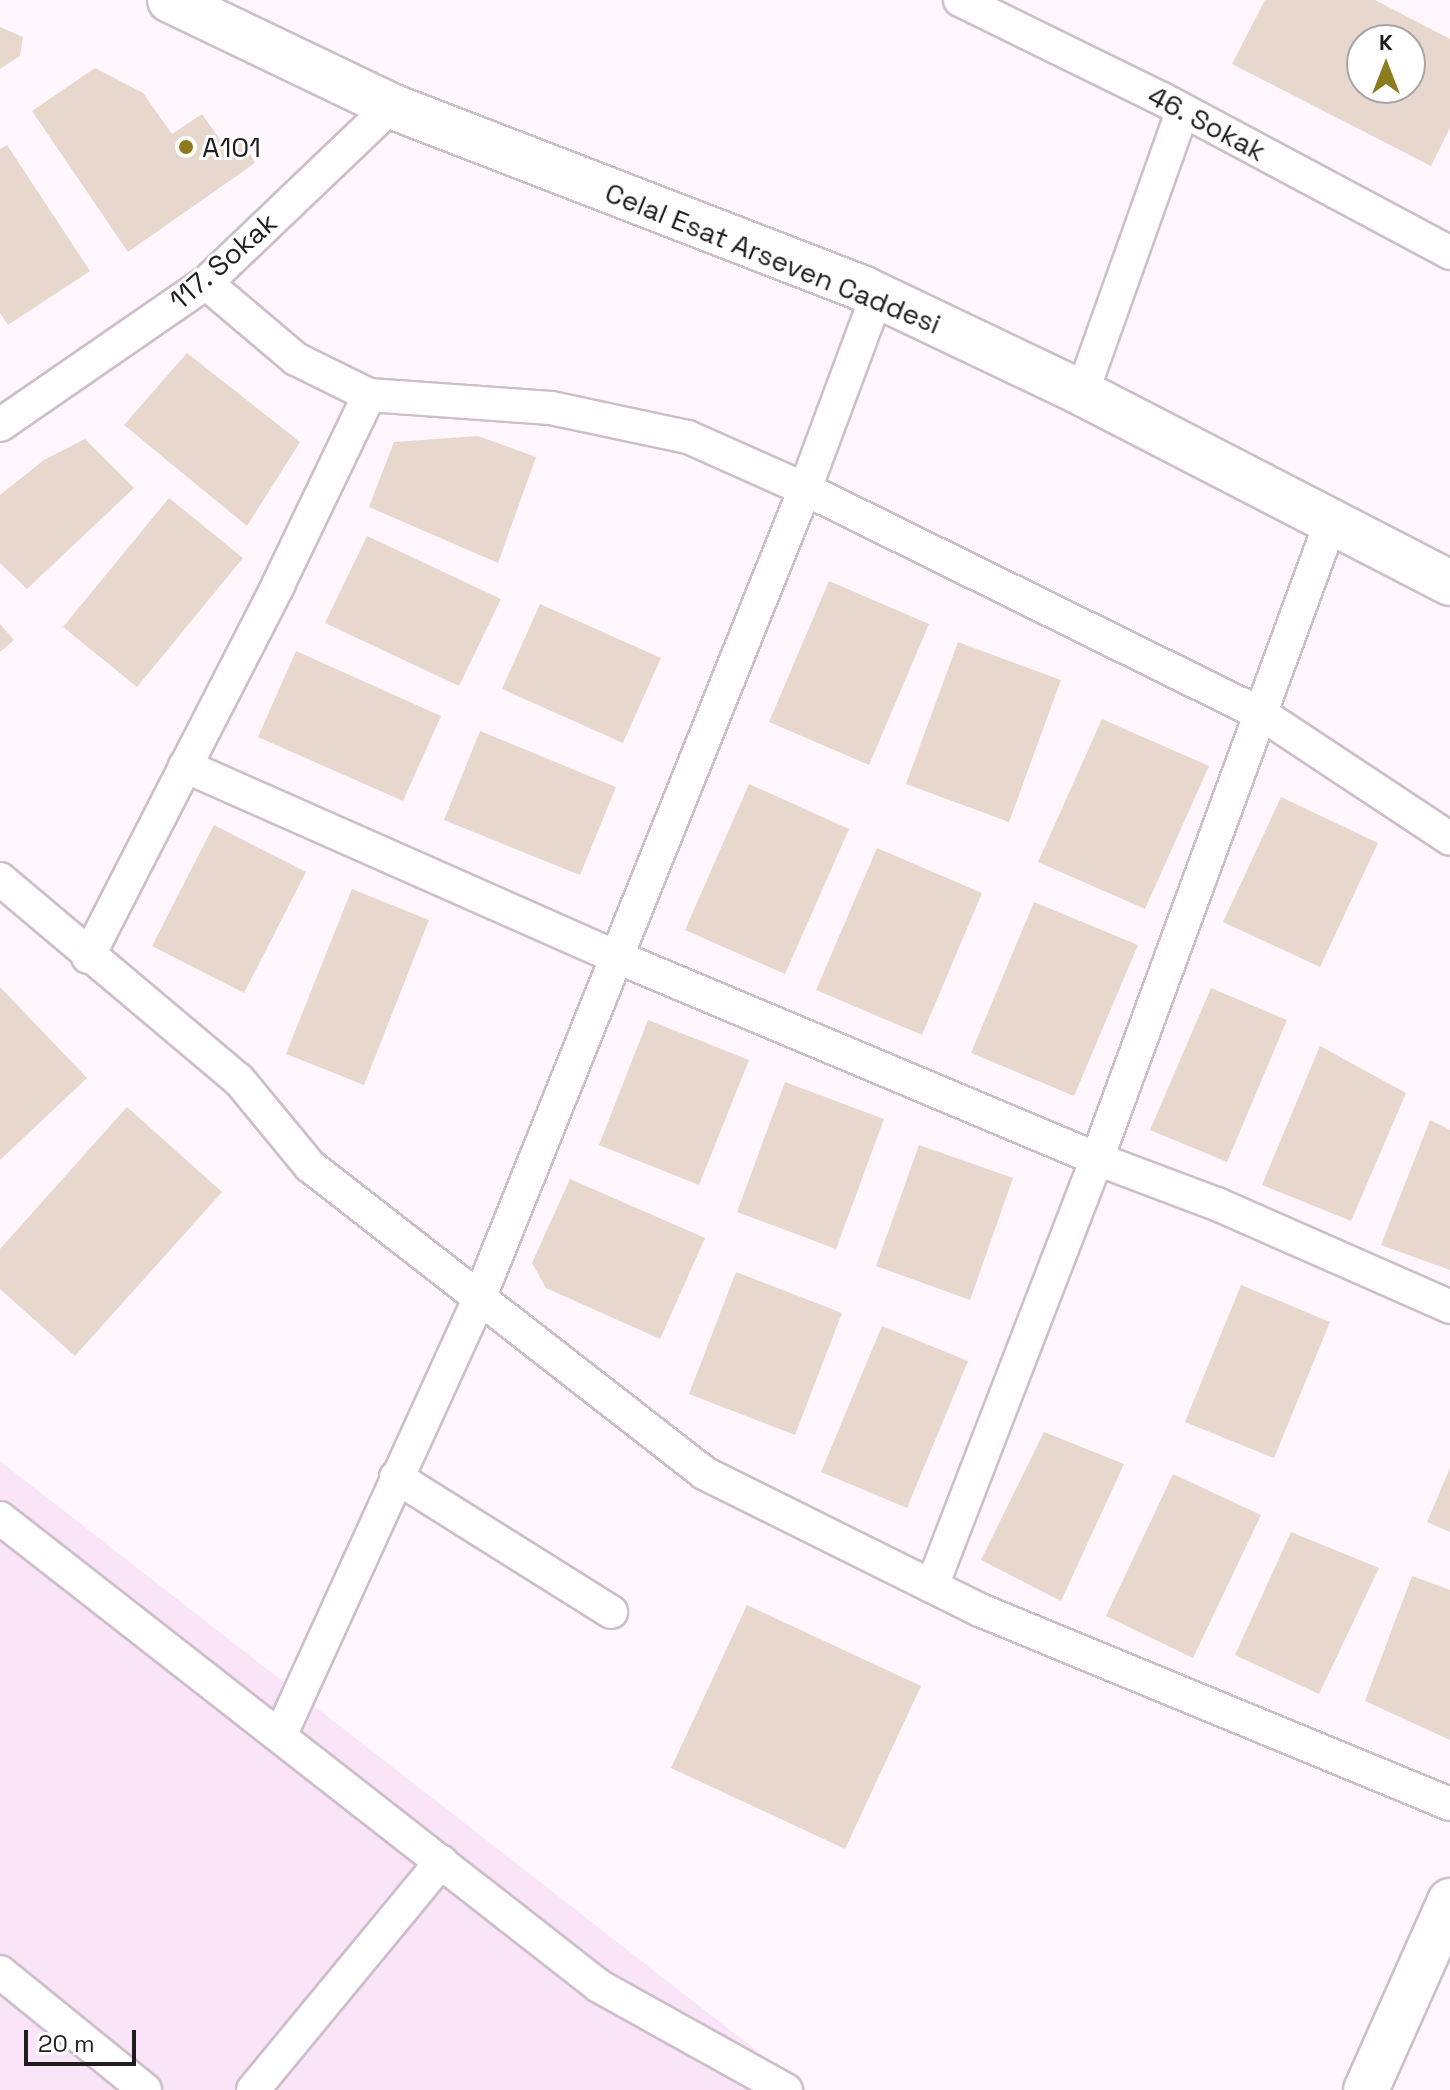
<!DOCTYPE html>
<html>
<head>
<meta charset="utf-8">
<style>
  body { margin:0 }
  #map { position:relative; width:1450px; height:2090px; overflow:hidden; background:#fff6fe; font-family:"Space Grotesk",sans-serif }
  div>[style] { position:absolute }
  .built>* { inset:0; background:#fae5f8 }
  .building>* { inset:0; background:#e8d7cc }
  .roads { filter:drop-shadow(2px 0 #cdbecb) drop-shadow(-2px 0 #cdbecb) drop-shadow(0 2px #cdbecb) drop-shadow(0 -2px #cdbecb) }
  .street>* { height:32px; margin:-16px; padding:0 16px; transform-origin:16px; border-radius:16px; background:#fff }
  .secondary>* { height:44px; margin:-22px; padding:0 22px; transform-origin:22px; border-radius:22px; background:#fff }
  .dots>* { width:22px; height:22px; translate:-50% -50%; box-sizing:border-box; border:4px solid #fff; border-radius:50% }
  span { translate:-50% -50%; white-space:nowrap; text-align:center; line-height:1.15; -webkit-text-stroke:6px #fff; paint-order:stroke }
  .street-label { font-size:28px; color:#211c20 }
  .poi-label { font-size:28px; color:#211c20 }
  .left { translate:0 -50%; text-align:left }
  .north { position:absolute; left:1346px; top:24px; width:80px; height:80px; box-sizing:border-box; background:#fff; border:2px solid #a6a4a6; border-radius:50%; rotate:0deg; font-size:22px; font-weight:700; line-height:32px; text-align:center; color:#211c20 }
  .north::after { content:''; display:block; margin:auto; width:28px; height:36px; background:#8d7b20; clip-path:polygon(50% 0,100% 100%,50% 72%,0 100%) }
  .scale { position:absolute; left:24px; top:2030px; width:112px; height:36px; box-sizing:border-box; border:4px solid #211c20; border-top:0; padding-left:10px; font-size:24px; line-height:28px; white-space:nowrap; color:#211c20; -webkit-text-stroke:6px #fff; paint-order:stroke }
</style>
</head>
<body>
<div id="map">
  <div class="built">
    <i style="clip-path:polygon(0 1461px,807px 2090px,0 2090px)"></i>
  </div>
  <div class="building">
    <i style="clip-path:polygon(evenodd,1265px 0,1375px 0,1450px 39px,1450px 128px,1431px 166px,1232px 64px,1265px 0,1362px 40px,1410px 40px,1410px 88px,1362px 88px,1362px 40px)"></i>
    <i style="clip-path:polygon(0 27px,23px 37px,20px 56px,0 69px)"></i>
    <i style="clip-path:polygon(95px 68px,143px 93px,172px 134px,202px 114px,228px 151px,241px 137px,255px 163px,128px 252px,32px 111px)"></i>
    <i style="clip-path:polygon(7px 145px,90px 271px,8px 325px,0 313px,0 149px)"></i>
    <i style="clip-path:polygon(187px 353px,300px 442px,247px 526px,124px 425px)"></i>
    <i style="clip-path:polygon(478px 436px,536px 457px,498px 563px,369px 507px,394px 442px)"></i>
    <i style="clip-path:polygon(85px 439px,134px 488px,27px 589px,0 563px,0 495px,44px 460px)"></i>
    <i style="clip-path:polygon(169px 498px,243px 558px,137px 687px,63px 627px)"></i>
    <i style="clip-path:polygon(367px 536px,501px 599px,459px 686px,325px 623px)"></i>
    <i style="clip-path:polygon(829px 581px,929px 624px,869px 765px,769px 722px)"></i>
    <i style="clip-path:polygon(540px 604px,661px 658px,623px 743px,502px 689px)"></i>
    <i style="clip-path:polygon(0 624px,14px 640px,0 652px)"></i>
    <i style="clip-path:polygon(958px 642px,1061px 680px,1009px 822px,906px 784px)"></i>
    <i style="clip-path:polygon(296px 651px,441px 716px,403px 801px,258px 737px)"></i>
    <i style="clip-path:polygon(1102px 719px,1209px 766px,1145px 909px,1038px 862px)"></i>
    <i style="clip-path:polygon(480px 731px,616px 787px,580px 875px,444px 820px)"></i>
    <i style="clip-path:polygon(749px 784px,849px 829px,785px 974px,685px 930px)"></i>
    <i style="clip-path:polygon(1281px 797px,1378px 843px,1320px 967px,1223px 922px)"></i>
    <i style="clip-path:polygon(214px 825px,306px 872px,244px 993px,152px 946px)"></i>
    <i style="clip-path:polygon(877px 848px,982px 893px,922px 1035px,816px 990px)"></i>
    <i style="clip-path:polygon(352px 889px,429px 920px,364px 1085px,286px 1054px)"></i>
    <i style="clip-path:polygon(1034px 902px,1138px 945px,1074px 1096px,971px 1053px)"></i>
    <i style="clip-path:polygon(0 987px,87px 1078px,0 1160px)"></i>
    <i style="clip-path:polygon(1211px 988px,1287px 1020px,1227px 1162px,1150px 1130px)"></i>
    <i style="clip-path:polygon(648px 1020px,749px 1060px,699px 1185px,599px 1145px)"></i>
    <i style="clip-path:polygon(1320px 1046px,1406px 1093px,1351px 1221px,1262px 1185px)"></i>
    <i style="clip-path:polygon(785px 1082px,884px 1119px,836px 1249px,737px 1212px)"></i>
    <i style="clip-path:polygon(127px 1107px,222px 1192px,75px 1356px,0 1289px,0 1249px)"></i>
    <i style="clip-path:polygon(1430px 1120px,1450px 1130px,1450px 1270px,1381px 1245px)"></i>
    <i style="clip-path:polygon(919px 1145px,1013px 1178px,970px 1300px,876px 1266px)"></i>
    <i style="clip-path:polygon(570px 1179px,705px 1238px,660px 1339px,546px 1288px,532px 1263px)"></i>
    <i style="clip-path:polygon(736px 1272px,842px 1313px,795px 1435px,689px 1394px)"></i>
    <i style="clip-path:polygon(1241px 1285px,1330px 1322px,1274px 1458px,1185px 1422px)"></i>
    <i style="clip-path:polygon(882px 1326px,968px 1361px,907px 1508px,821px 1472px)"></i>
    <i style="clip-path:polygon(1044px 1432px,1124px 1464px,1061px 1601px,981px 1560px)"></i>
    <i style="clip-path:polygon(1450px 1468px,1450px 1532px,1427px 1522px)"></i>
    <i style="clip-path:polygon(1173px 1474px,1261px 1515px,1193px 1658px,1106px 1616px)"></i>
    <i style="clip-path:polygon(1291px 1532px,1379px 1568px,1319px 1694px,1235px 1655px)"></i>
    <i style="clip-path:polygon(1412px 1576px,1450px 1590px,1450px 1740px,1365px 1701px)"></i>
    <i style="clip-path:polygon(747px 1605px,921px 1686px,845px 1849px,671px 1768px)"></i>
  </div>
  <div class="roads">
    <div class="street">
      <i style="left:960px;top:0;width:225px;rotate:26.1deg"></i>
      <i style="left:1162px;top:99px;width:327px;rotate:28.1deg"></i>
      <i style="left:206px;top:283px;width:118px;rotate:40.2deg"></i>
      <i style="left:296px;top:359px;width:81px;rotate:26.3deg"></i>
      <i style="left:1082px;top:393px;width:300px;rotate:-70.4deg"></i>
      <i style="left:0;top:425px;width:250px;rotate:-34.6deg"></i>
      <i style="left:206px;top:283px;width:256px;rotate:-43.7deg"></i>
      <i style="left:185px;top:766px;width:472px;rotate:23.9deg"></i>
      <i style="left:617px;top:957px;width:521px;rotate:22.82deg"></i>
      <i style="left:1097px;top:1159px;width:128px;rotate:20.6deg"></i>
      <i style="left:1217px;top:1204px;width:255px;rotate:23.8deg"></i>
      <i style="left:0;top:879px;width:312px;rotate:40.1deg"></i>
      <i style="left:239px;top:1080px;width:112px;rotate:50.5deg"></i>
      <i style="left:310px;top:1166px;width:499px;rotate:37.9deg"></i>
      <i style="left:704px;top:1473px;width:308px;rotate:26.4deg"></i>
      <i style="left:980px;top:1610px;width:508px;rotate:22.43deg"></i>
      <i style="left:88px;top:957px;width:420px;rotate:-62.9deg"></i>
      <i style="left:279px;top:583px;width:208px;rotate:-64.4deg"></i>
      <i style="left:369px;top:395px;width:182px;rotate:4.1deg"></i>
      <i style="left:551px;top:408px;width:140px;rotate:12deg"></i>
      <i style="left:688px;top:437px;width:128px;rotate:24deg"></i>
      <i style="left:805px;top:489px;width:207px;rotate:-69.6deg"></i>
      <i style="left:396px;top:1477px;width:254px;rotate:32.1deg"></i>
      <i style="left:0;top:1518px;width:760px;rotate:38deg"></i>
      <i style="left:599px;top:1986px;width:214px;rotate:29.1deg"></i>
      <i style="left:932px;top:1586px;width:458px;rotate:-68.9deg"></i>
      <i style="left:1097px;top:1159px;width:682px;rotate:-69.84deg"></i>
      <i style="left:280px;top:1736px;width:480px;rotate:-65.5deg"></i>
      <i style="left:479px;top:1299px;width:873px;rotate:-68.08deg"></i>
      <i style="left:805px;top:489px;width:511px;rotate:26.26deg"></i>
      <i style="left:1263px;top:715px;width:224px;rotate:33.5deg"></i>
      <i style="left:0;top:1972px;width:187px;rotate:39.1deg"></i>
      <i style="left:253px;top:2090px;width:296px;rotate:-50.5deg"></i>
    </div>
    <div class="secondary">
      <i style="left:170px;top:0;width:245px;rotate:25.6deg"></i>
      <i style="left:391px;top:106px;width:505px;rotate:21.13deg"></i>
      <i style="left:862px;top:288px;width:244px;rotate:25.5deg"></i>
      <i style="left:1082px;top:393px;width:414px;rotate:27.3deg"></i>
      <i style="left:1366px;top:2090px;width:207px;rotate:-66deg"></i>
    </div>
  </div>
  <div class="dots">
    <i style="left:186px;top:147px;background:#8d7b20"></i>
  </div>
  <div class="street-label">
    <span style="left:1207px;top:123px;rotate:28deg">46. Sokak</span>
    <span style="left:773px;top:258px;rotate:22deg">Celal Esat Arseven Caddesi</span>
    <span style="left:223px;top:261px;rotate:-41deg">117. Sokak</span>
  </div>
  <div class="poi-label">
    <span class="left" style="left:202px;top:147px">A101</span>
  </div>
  <div class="north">K</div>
  <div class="scale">20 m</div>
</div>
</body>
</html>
